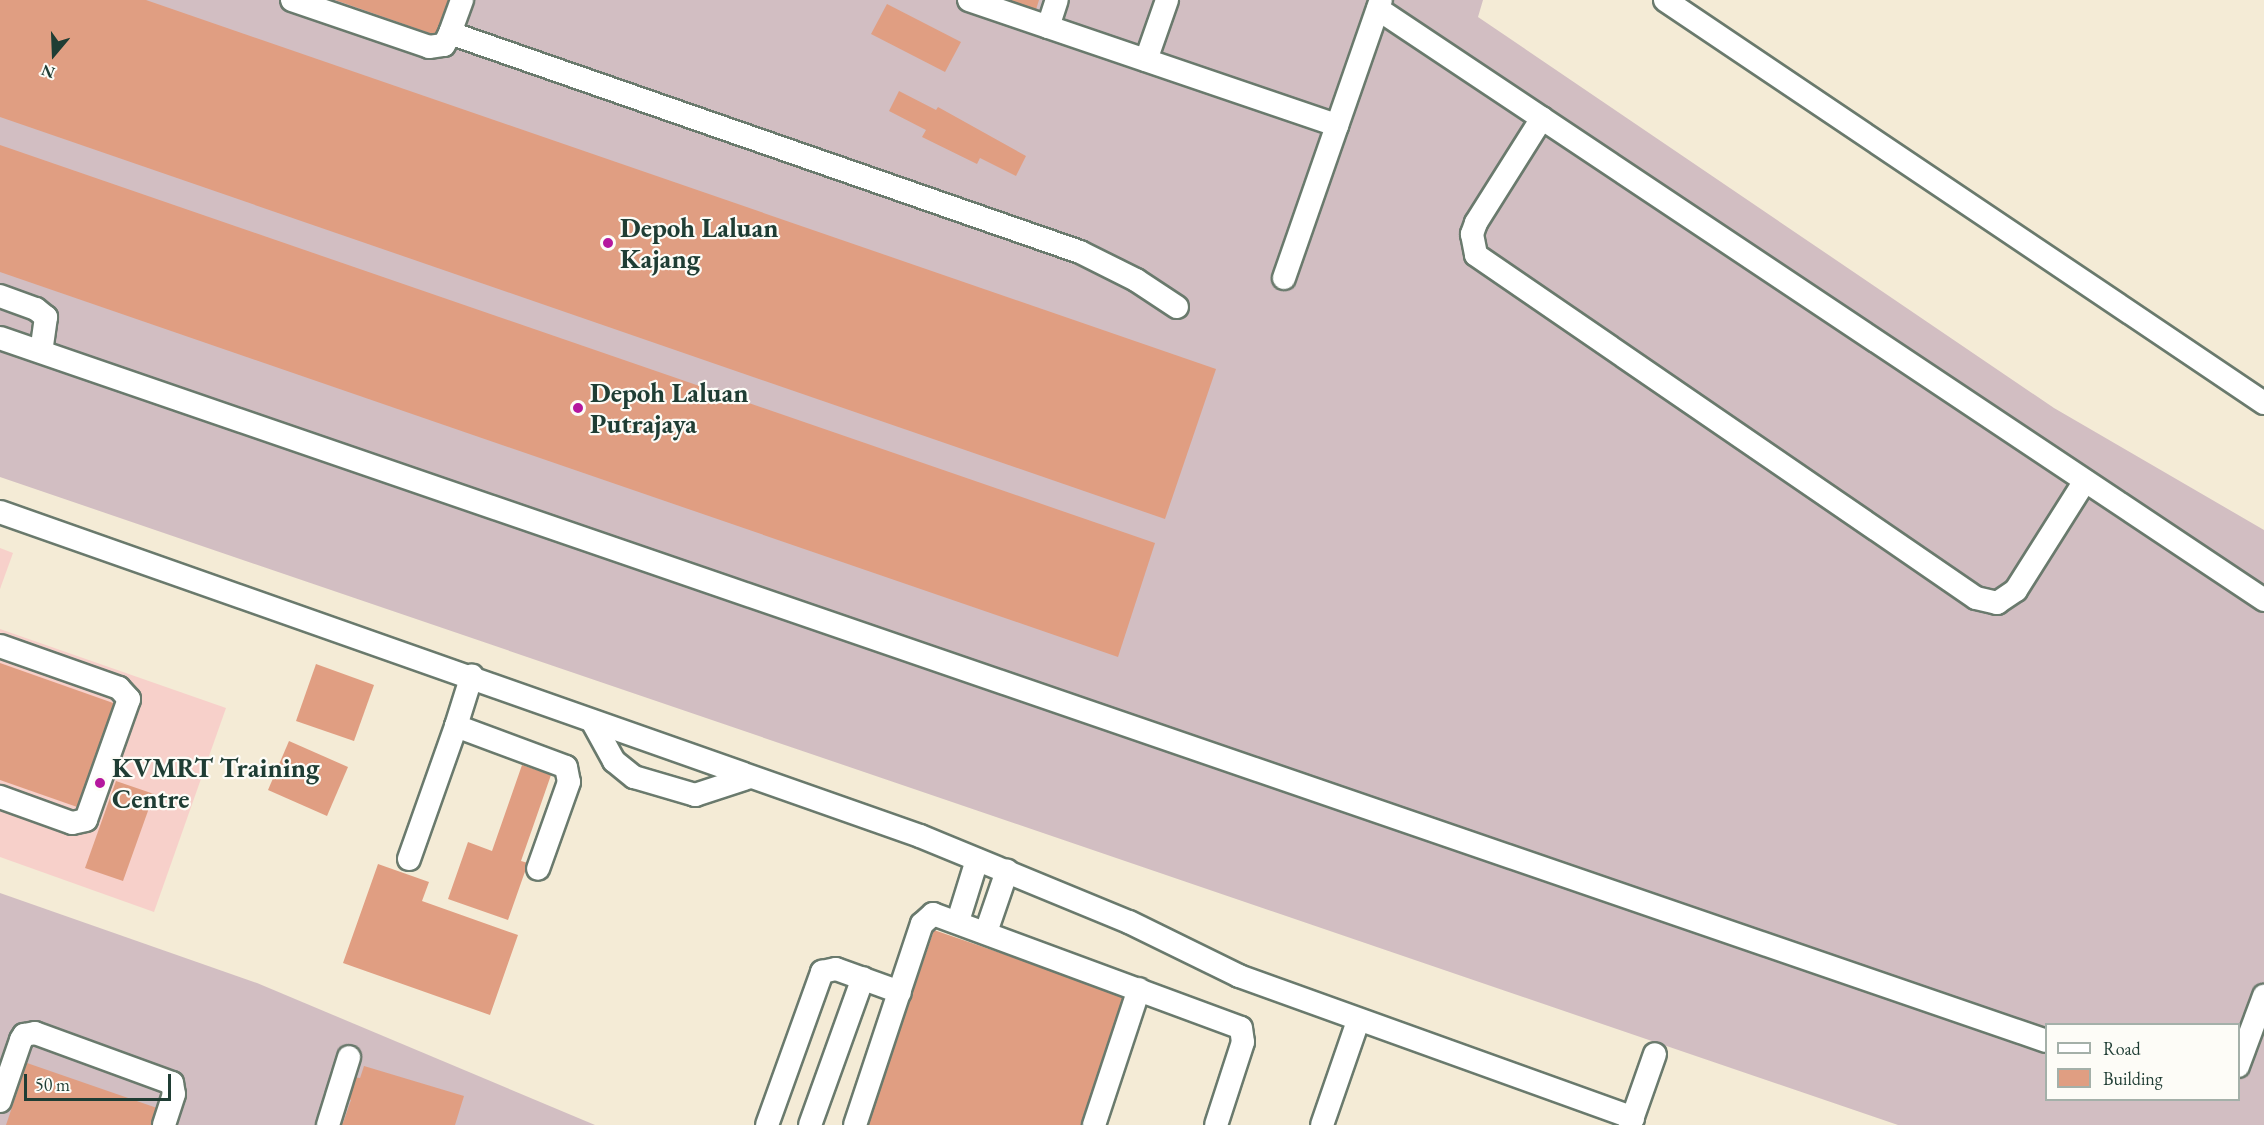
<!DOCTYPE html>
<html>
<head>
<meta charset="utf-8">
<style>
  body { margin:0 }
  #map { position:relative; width:2264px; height:1125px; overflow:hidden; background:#f4ebd6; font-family:"EB Garamond",serif }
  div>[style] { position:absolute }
  .built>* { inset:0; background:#f7d0ca }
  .industrial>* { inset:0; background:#d2bec2 }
  .building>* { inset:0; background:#e09e82 }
  .roads { filter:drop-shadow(2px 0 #6a7a6d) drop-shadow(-2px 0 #6a7a6d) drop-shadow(0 2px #6a7a6d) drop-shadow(0 -2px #6a7a6d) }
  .minor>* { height:22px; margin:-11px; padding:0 11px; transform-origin:11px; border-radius:11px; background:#fff }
  .dots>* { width:16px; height:16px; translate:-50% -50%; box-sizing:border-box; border:3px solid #fdfcf7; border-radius:50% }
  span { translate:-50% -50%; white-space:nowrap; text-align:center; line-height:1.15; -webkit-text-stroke:4.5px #fdfcf7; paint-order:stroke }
  .poi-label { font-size:27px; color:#1f3d34; font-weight:700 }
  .left { translate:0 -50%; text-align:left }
  .legend { position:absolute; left:2045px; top:1023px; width:195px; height:78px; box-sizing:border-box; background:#fdfcf7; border:2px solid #a4b0a9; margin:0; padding:8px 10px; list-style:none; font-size:18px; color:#1f3d34 }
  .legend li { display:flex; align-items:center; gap:12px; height:30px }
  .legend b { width:30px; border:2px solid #a4b0a9 }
  .north { position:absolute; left:24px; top:24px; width:60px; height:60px; -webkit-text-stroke:4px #fdfcf7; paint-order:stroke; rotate:199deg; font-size:16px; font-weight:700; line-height:24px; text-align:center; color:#1f3d34 }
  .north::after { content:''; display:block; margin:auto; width:21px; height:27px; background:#1f3d34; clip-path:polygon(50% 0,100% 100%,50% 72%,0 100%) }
  .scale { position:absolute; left:24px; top:1074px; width:147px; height:27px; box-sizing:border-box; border:3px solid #1f3d34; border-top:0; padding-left:8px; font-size:18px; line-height:21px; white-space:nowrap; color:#1f3d34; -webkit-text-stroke:4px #fdfcf7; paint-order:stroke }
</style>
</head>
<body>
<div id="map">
  <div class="built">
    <i style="clip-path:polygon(0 548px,13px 553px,0 589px)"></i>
    <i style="clip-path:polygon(0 629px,226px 708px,154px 912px,0 857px)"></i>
  </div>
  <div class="industrial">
    <i style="clip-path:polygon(evenodd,0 0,1483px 0,1478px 17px,2054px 408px,2264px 530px,2264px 1125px,1898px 1125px,0 477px,0 0,2046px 1024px,2238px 1024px,2238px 1100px,2046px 1100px,2046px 1024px)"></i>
    <i style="clip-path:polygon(0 893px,257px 983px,595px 1125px,0 1125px)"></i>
  </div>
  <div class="building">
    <i style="clip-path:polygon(0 0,146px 0,1216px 369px,1165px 519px,0 117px)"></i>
    <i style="clip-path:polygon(335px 0,451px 0,438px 36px)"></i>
    <i style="clip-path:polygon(989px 0,1039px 0,1034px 16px)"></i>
    <i style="clip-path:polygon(887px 4px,961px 42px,945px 72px,871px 34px)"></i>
    <i style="clip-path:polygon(899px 91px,936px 110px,938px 107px,1026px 156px,1016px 176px,980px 158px,977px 164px,922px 137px,926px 130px,889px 111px)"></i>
    <i style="clip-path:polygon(0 145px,1155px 543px,1118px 657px,0 272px)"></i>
    <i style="clip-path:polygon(0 663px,116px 704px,80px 808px,0 780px)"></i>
    <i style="clip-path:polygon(316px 664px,374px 685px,354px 741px,296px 721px)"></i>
    <i style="clip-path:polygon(289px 741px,348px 767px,327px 816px,268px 790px)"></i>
    <i style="clip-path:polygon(522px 765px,551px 775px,521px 861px,528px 863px,508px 920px,448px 899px,468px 842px,492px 851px)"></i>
    <i style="clip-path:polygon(116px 781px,154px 794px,123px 881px,85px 868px)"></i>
    <i style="clip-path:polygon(378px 864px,429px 882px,422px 901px,518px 935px,490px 1015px,343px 963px)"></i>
    <i style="clip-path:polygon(934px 930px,1128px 997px,1084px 1125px,867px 1125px)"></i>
    <i style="clip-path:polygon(27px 1063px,157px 1108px,151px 1125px,6px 1125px)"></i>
    <i style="clip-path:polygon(364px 1066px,464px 1096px,455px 1125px,336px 1125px,337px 1121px,343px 1123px,351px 1100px,344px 1098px,352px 1077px,360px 1078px)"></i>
  </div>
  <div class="roads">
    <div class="minor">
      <i style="left:292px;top:0;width:145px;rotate:18.9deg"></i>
      <i style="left:429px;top:47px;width:15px;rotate:-8deg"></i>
      <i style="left:444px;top:45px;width:13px;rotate:-63deg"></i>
      <i style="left:450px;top:33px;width:667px;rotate:19.17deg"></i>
      <i style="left:1080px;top:252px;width:63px;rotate:26.6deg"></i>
      <i style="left:1136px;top:280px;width:49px;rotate:33.4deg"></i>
      <i style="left:969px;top:0;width:389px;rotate:18.8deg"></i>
      <i style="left:1665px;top:0;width:722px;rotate:33.93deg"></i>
      <i style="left:1378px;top:9px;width:1065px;rotate:33.7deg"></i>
      <i style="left:1048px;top:27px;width:28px;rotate:-72deg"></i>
      <i style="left:450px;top:33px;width:35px;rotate:-70deg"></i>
      <i style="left:1146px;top:60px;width:64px;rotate:-70.7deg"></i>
      <i style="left:1542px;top:118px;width:124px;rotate:122.2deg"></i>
      <i style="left:1476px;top:223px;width:12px;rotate:110deg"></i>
      <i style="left:1472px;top:234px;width:21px;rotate:79deg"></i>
      <i style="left:1476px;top:255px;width:606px;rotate:34.45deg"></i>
      <i style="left:1976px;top:598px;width:22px;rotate:13deg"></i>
      <i style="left:1997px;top:603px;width:23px;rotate:-34deg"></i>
      <i style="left:2016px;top:590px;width:129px;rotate:-57.7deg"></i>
      <i style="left:1284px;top:278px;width:294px;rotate:-70.8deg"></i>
      <i style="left:0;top:296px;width:38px;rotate:20deg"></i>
      <i style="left:36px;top:309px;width:13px;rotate:39deg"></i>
      <i style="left:46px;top:317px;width:35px;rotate:98deg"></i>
      <i style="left:0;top:338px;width:2163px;rotate:18.96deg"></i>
      <i style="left:0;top:512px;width:975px;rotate:19.4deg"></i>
      <i style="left:920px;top:836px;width:226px;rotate:22.4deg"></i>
      <i style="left:1129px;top:922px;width:123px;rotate:26.1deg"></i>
      <i style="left:1239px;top:976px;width:419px;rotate:19.8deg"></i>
      <i style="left:0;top:646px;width:126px;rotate:19.4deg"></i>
      <i style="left:119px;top:688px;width:15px;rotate:48deg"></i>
      <i style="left:129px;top:699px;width:128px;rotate:109.6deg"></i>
      <i style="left:86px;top:820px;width:14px;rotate:168deg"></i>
      <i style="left:72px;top:823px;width:77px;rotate:-160.1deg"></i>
      <i style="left:592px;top:721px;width:46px;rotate:61.2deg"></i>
      <i style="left:614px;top:761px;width:26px;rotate:39deg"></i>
      <i style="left:634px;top:777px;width:64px;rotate:16.4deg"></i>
      <i style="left:695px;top:795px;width:58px;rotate:-18.1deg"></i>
      <i style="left:456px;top:726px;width:53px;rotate:-72.6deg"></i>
      <i style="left:409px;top:859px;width:141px;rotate:-70.5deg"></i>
      <i style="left:456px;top:726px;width:117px;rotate:20.4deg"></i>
      <i style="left:566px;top:767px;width:15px;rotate:79deg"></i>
      <i style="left:569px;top:782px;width:92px;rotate:109.6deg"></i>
      <i style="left:958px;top:921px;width:64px;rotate:-72.7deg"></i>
      <i style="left:986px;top:932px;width:65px;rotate:-71deg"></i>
      <i style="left:2238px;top:1066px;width:75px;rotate:-69.6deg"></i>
      <i style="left:0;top:1101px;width:65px;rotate:-71deg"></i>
      <i style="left:21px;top:1040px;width:6px;rotate:-59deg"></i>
      <i style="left:24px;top:1035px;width:11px;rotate:-10deg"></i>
      <i style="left:35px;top:1033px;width:146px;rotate:20.1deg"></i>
      <i style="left:172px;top:1083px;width:11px;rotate:80deg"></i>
      <i style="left:174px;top:1094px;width:33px;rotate:108deg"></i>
      <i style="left:328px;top:1125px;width:71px;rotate:-72.8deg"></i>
      <i style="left:767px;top:1125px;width:163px;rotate:-70.2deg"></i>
      <i style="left:822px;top:972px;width:14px;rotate:-12deg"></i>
      <i style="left:836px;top:969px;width:68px;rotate:19.8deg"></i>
      <i style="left:810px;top:1125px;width:156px;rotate:-70.2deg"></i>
      <i style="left:855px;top:1125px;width:212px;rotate:-71.6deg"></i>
      <i style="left:922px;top:924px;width:15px;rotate:-42deg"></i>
      <i style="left:933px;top:914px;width:328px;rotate:20.3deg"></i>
      <i style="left:1241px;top:1028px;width:14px;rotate:82deg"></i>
      <i style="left:1243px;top:1042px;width:87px;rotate:108deg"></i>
      <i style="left:1094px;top:1125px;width:143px;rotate:-71.7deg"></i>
      <i style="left:1322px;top:1125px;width:110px;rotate:-70.9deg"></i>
      <i style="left:1630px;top:1125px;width:75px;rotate:-70.6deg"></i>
    </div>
  </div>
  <div class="dots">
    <i style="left:608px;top:243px;background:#b5179e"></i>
    <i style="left:578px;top:408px;background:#b5179e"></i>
    <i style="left:100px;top:783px;background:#b5179e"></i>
  </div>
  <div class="poi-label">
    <span class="left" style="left:620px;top:243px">Depoh Laluan<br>Kajang</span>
    <span class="left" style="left:590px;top:408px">Depoh Laluan<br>Putrajaya</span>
    <span class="left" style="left:112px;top:783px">KVMRT Training<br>Centre</span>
  </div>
  <ul class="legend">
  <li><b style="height:8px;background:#fff"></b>Road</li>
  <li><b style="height:16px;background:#e09e82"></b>Building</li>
  </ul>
  <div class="north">N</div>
  <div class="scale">50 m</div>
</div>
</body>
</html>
